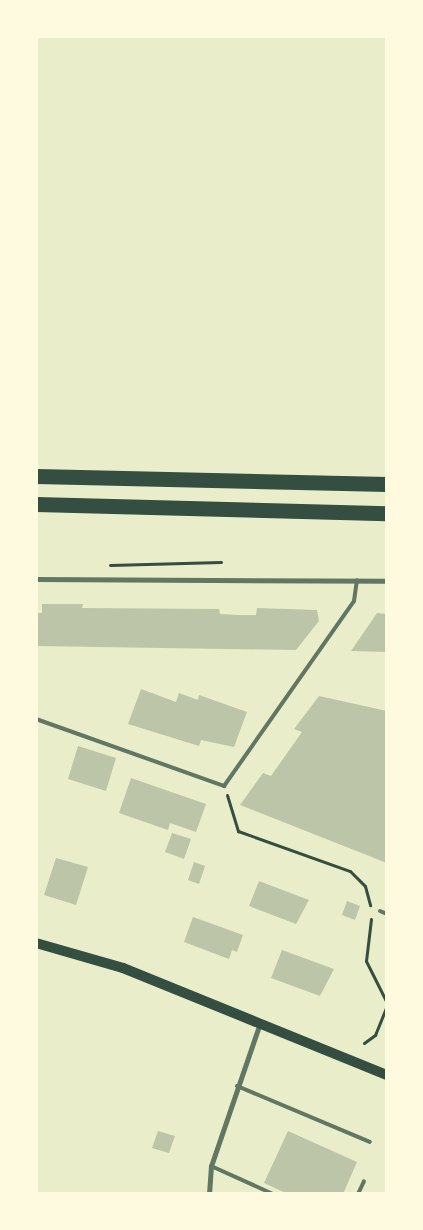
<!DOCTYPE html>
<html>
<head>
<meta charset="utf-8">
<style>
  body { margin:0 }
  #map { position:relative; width:423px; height:1230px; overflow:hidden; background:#e9edc9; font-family:"PT Sans",sans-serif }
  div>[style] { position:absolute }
  .building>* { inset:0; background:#bcc5a7 }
  .path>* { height:3px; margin:-1.5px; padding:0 1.5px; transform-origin:1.5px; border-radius:1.5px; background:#344e41 }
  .service>* { height:4px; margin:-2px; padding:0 2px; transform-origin:2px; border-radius:2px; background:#617663 }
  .minor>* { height:5px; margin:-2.5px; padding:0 2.5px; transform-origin:2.5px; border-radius:2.5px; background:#617663 }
  .secondary>* { height:10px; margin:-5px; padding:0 5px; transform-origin:5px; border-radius:5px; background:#344e41 }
  .motorway>* { height:15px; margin:-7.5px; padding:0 7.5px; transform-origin:7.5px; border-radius:7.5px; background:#344e41 }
  span { translate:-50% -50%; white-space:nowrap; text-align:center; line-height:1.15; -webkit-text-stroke:4px #fefae0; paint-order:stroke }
  .frame { position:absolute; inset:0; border:38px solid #fefae0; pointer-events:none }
</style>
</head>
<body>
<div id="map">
  <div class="building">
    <i style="clip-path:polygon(42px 604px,83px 604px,82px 608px,219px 609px,220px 614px,238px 615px,256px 615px,257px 608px,317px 610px,319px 621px,296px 650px,36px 646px,36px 613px,42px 613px)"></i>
    <i style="clip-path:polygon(377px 613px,387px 614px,387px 652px,351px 651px)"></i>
    <i style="clip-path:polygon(141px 689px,176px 702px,179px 693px,198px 700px,199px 695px,247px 712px,234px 747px,201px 740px,199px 746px,128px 724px)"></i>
    <i style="clip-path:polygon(319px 696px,387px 711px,387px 863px,240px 805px,263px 773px,271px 776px,302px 732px,294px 729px)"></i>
    <i style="clip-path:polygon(78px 746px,116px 758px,106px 791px,68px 779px)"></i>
    <i style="clip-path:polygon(131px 778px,206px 804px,196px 832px,170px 823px,168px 830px,119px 813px)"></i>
    <i style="clip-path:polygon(172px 833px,191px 839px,184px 859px,165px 852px)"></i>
    <i style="clip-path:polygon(56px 858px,88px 867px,76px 905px,44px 895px)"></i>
    <i style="clip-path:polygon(194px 862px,205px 866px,199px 884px,188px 880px)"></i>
    <i style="clip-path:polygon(259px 881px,309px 900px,296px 924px,249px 906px)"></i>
    <i style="clip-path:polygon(347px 901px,360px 906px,355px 920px,342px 915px)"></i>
    <i style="clip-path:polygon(193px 917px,243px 935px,237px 952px,232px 950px,229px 959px,184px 942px)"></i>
    <i style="clip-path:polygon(282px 950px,334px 969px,320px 996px,271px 978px)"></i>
    <i style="clip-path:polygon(158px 1131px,175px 1136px,169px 1153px,152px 1148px)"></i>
    <i style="clip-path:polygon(288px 1131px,357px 1162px,343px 1194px,288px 1194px,264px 1183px)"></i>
  </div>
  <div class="path">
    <i style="left:110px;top:565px;width:111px;rotate:-1.5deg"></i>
    <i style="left:227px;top:795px;width:38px;rotate:73deg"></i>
    <i style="left:238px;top:831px;width:119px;rotate:19.7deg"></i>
    <i style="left:350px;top:871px;width:21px;rotate:45deg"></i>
    <i style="left:365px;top:886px;width:20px;rotate:75deg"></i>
    <i style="left:371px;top:919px;width:42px;rotate:96.8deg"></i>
    <i style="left:366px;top:961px;width:47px;rotate:63.4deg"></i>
    <i style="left:364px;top:1043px;width:14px;rotate:-36deg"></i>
    <i style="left:375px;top:1035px;width:32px;rotate:-68deg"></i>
  </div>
  <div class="service">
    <i style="left:36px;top:719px;width:200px;rotate:19.6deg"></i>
    <i style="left:224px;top:786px;width:226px;rotate:-54.9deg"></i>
    <i style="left:354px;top:601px;width:21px;rotate:-82deg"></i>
    <i style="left:380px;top:911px;width:8px;rotate:23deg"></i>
    <i style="left:237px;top:1086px;width:144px;rotate:22.8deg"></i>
    <i style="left:211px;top:1166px;width:68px;rotate:24.3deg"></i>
    <i style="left:358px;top:1194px;width:14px;rotate:-65deg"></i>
  </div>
  <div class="minor">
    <i style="left:36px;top:579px;width:351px;rotate:0.3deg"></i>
    <i style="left:209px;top:1194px;width:28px;rotate:-86deg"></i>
    <i style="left:211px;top:1166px;width:151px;rotate:-71.1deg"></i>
  </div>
  <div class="secondary">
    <i style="left:36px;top:943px;width:91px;rotate:16deg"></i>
    <i style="left:123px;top:968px;width:285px;rotate:22.1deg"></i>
  </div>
  <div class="motorway">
    <i style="left:36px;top:476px;width:351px;rotate:1.3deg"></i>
    <i style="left:36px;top:504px;width:351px;rotate:1.5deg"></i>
  </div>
  <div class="frame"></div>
</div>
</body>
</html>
